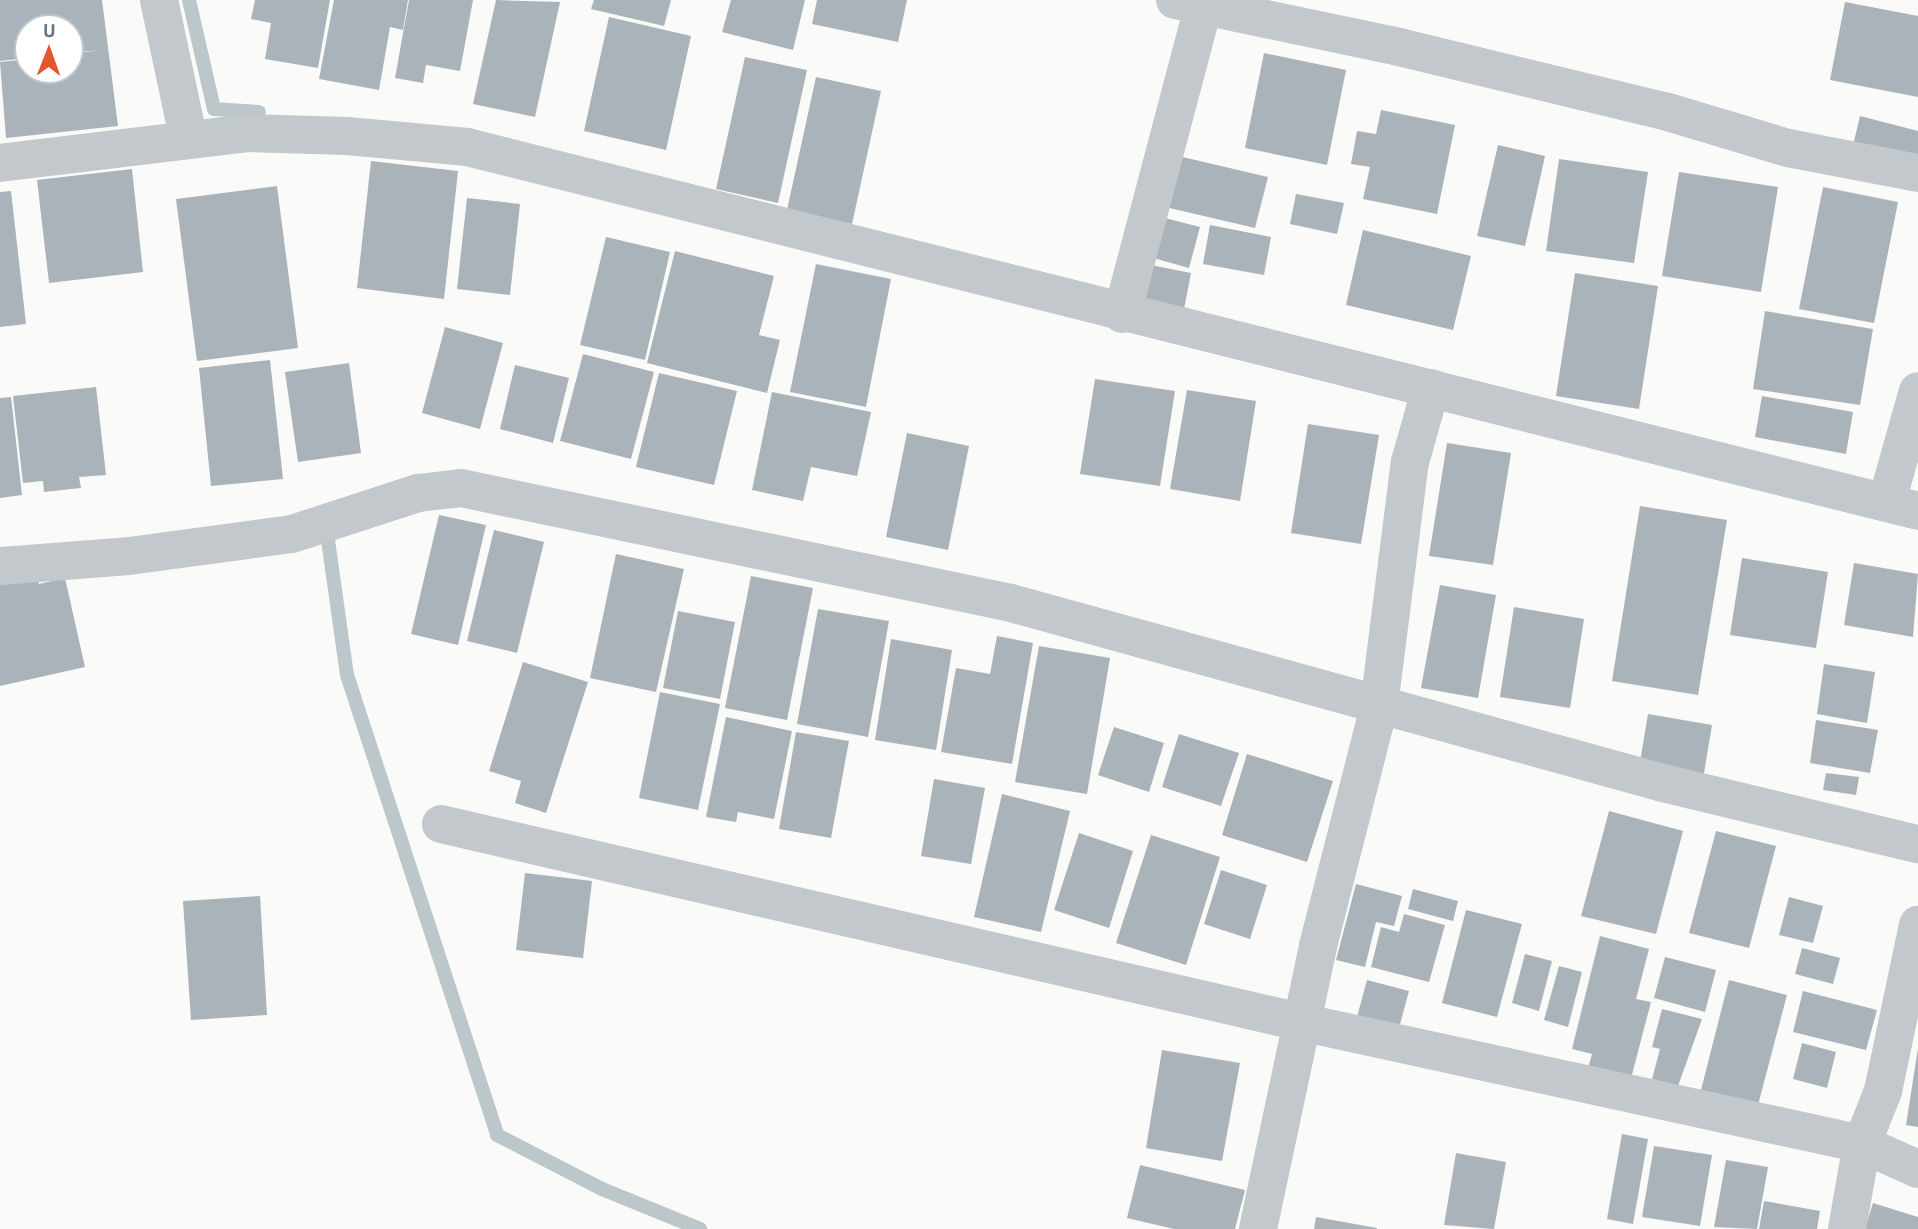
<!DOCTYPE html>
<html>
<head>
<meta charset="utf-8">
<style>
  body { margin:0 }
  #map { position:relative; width:1918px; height:1229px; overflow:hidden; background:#fafaf8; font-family:"Titillium Web",sans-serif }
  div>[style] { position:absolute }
  .stream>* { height:14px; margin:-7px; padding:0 7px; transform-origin:7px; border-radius:7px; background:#bbc7cb }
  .building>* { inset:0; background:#aab3b9 }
  .street>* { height:38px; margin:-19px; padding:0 19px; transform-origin:19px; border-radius:19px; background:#c3c8cc }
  span { translate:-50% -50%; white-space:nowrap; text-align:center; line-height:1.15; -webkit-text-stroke:7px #fff; paint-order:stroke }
  .north { position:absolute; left:14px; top:14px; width:70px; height:70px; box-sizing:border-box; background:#fff; border:2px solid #c1c8cd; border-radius:50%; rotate:1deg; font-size:19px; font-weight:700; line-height:28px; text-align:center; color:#657683 }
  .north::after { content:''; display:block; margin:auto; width:24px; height:32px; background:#e4572e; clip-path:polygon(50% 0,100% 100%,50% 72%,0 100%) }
</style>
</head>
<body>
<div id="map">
  <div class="stream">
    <i style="left:189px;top:0;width:112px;rotate:77.1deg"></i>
    <i style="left:214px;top:109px;width:45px;rotate:3.8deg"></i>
    <i style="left:327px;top:533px;width:143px;rotate:82deg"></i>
    <i style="left:347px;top:675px;width:484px;rotate:71.9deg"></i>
    <i style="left:497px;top:1135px;width:118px;rotate:27.2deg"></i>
    <i style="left:602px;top:1189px;width:106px;rotate:22.2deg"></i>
  </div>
  <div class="building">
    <i style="clip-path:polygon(0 0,102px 0,118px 126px,6px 138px,0 62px,28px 59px,28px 70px,70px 70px,70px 54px,102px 50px,70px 53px,70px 28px,28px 28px,28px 58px,0 61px)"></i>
    <i style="clip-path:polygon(255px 0,330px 0,318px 68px,265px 59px,271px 23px,251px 19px)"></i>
    <i style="clip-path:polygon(334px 0,408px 0,403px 30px,390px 27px,379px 90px,319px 79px)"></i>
    <i style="clip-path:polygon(409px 0,473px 0,460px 71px,426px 65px,423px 83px,395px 78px)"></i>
    <i style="clip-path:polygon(496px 0,560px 2px,535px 117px,473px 104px)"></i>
    <i style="clip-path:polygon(594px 0,671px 0,664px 26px,591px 9px)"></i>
    <i style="clip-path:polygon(731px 0,805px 0,793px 50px,722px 32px)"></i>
    <i style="clip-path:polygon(817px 0,907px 0,898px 42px,812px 24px)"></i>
    <i style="clip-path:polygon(1845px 2px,1918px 16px,1918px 97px,1830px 80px)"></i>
    <i style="clip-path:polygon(609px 17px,691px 36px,666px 150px,584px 131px)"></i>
    <i style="clip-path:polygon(1264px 53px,1346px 70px,1327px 165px,1245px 148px)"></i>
    <i style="clip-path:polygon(745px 57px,807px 70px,778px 203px,716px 189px)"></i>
    <i style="clip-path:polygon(816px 77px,881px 91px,852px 224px,787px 210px)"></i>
    <i style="clip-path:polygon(1381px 110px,1455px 125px,1437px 214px,1363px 199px,1370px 167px,1351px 164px,1357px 131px,1376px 134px)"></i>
    <i style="clip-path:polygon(1860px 116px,1918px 131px,1918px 166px,1852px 150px)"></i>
    <i style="clip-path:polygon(1498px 145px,1545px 156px,1525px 246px,1477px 236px)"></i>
    <i style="clip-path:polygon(1174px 155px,1268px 177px,1255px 228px,1161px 206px)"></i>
    <i style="clip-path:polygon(1559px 159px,1648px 172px,1634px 263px,1546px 251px)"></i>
    <i style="clip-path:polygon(371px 161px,458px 171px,444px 299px,357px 288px)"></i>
    <i style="clip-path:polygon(132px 169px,143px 272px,49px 283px,37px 180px)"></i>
    <i style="clip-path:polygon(1679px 172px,1778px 187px,1761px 292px,1662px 276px)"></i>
    <i style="clip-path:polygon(277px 186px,298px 348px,197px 361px,176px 199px)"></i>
    <i style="clip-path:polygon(1823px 187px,1898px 202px,1874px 323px,1799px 309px)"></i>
    <i style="clip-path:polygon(11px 191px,26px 324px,0 327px,0 192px)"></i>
    <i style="clip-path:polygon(1296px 194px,1344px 203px,1337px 234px,1290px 224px)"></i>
    <i style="clip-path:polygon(467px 198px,520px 204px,510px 295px,457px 289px)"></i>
    <i style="clip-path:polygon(1161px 217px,1200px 227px,1189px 268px,1150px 257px)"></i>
    <i style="clip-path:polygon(1210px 225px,1271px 237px,1264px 275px,1203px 264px)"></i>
    <i style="clip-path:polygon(1363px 230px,1471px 256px,1453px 330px,1346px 305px)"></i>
    <i style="clip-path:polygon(606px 237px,670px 252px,645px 360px,580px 345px)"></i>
    <i style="clip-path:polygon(675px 251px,774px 276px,759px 335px,780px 340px,767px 393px,647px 363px)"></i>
    <i style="clip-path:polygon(1141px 263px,1191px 273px,1184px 309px,1134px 299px)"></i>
    <i style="clip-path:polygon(816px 264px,891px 279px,866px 407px,790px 392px)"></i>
    <i style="clip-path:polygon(1575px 273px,1658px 286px,1639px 409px,1556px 396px)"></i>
    <i style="clip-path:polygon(1765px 311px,1873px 329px,1860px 405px,1753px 389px)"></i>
    <i style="clip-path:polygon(445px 327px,503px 343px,480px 429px,422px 413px)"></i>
    <i style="clip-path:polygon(583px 354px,654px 372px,631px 459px,560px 441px)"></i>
    <i style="clip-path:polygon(270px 360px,283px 479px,211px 486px,199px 368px)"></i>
    <i style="clip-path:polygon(349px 363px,361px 453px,298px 462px,285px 372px)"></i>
    <i style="clip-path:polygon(515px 365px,569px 378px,553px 443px,500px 429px)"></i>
    <i style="clip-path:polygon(659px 373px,737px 391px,714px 485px,636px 467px)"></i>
    <i style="clip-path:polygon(1095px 379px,1175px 391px,1160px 486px,1080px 474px)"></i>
    <i style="clip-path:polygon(96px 387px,106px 475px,79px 477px,81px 488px,44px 492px,43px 481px,23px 483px,13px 396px)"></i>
    <i style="clip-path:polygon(1187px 390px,1256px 401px,1240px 501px,1170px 489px)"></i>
    <i style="clip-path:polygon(772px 392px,871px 412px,857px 476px,811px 467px,803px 501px,752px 490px)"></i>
    <i style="clip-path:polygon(1762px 396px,1853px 412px,1846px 454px,1755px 437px)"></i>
    <i style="clip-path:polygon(11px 397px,22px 495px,0 498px,0 398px)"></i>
    <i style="clip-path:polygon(1308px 424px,1379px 435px,1361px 544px,1291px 533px)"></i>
    <i style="clip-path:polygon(907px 433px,969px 446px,948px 550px,886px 537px)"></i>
    <i style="clip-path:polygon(1447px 443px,1511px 453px,1493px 565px,1429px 556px)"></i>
    <i style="clip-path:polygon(1640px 506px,1727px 520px,1698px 695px,1612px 681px)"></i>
    <i style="clip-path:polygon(439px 515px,486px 525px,458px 645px,411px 634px)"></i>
    <i style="clip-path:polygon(494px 530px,544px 542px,517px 653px,467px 641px)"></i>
    <i style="clip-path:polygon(616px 554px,684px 569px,656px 692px,590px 678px)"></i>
    <i style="clip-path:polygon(1742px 558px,1828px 572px,1816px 648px,1730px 635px)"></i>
    <i style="clip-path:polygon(1854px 563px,1918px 574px,1913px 637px,1844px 625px)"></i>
    <i style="clip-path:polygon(34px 567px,39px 584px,65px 578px,85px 667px,0 686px,0 575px)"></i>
    <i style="clip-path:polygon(751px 576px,813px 588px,787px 720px,725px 708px)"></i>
    <i style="clip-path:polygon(1440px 585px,1496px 595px,1478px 698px,1421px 688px)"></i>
    <i style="clip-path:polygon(1514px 607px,1584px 619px,1570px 708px,1500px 697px)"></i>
    <i style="clip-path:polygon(818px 609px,889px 621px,868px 737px,797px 724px)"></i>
    <i style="clip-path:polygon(678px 611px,735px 622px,720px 699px,663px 688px)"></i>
    <i style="clip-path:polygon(997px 636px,1033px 643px,1012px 764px,941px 752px,956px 668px,990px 674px)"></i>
    <i style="clip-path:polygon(891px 639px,952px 650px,936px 750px,875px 740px)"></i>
    <i style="clip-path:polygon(1039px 646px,1110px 658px,1087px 794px,1015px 782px)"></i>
    <i style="clip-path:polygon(523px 662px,588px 682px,546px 813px,515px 803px,521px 781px,489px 771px)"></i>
    <i style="clip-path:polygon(1824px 664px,1875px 672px,1867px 723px,1817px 714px)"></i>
    <i style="clip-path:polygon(660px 692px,720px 704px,698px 810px,639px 798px)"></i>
    <i style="clip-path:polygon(1648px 714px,1712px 725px,1703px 779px,1639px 768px)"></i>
    <i style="clip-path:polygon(726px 717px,792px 731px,774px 819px,738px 812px,736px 822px,706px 817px)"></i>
    <i style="clip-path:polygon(1816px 720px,1878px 730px,1870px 773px,1810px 763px)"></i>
    <i style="clip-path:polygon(1114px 727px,1164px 743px,1149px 792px,1098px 775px)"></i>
    <i style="clip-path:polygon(796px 732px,849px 741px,831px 838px,779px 829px)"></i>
    <i style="clip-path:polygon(1179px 734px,1239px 753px,1221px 806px,1162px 787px)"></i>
    <i style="clip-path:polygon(1247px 754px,1333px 781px,1307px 862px,1222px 835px)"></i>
    <i style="clip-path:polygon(1826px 773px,1859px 777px,1856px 795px,1823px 790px)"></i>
    <i style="clip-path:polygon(934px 779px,985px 788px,971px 864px,921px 856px)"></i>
    <i style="clip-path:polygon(1002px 794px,1070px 811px,1041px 932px,974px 917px)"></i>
    <i style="clip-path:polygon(1609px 811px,1683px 831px,1656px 934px,1581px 916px)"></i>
    <i style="clip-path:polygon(1716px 831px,1776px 846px,1749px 948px,1689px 933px)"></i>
    <i style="clip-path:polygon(1079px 833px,1133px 851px,1109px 928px,1054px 910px)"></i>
    <i style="clip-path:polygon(1151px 835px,1220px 857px,1186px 965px,1116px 943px)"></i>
    <i style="clip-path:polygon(1221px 870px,1267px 885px,1250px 939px,1204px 924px)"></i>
    <i style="clip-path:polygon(525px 873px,592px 881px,583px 958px,516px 950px)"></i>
    <i style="clip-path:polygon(1356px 884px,1402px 896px,1394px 926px,1376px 922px,1365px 967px,1336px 960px)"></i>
    <i style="clip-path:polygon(1413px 889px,1458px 901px,1453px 921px,1408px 909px)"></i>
    <i style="clip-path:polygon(260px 896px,267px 1015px,191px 1020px,183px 901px)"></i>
    <i style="clip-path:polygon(1789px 897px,1823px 906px,1813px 943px,1779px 935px)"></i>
    <i style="clip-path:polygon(1466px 910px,1522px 924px,1497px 1017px,1442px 1003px)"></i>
    <i style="clip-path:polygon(1404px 914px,1445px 925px,1429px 982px,1371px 967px,1381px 927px,1399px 932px)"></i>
    <i style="clip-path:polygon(1600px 936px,1649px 949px,1636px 999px,1651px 1002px,1629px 1086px,1586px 1075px,1592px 1054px,1572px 1049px)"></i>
    <i style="clip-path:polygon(1802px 948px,1840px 958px,1833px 984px,1795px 974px)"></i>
    <i style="clip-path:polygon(1525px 954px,1552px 961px,1539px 1011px,1512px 1003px)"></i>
    <i style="clip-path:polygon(1665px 957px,1716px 970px,1705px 1012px,1654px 998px)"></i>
    <i style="clip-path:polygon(1559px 966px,1582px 972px,1568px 1027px,1544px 1020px)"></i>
    <i style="clip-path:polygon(1367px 980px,1409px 991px,1399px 1028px,1357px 1017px)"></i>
    <i style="clip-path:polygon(1729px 980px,1787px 995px,1758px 1105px,1701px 1090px)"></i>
    <i style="clip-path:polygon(1803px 991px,1877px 1010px,1866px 1050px,1793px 1032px)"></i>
    <i style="clip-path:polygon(1662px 1009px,1702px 1019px,1678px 1086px,1652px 1079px,1660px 1049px,1652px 1047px)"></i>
    <i style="clip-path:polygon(1802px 1043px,1836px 1052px,1827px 1088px,1793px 1079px)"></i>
    <i style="clip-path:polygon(1918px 1048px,1918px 1127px,1906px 1125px)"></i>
    <i style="clip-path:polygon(1162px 1050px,1240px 1063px,1222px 1161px,1146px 1148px)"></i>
    <i style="clip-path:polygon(1622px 1134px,1648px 1139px,1633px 1224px,1607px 1219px)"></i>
    <i style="clip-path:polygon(1654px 1146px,1712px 1155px,1700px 1226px,1642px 1217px)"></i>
    <i style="clip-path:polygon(1456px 1153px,1506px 1162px,1494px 1229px,1444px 1225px)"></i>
    <i style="clip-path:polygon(1726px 1160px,1768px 1167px,1757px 1229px,1714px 1227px)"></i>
    <i style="clip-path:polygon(1140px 1165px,1245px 1190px,1235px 1229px,1174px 1229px,1127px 1218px)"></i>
    <i style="clip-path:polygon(1764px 1201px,1820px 1211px,1817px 1229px,1759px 1229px)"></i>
    <i style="clip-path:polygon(1873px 1203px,1918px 1217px,1918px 1229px,1865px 1229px)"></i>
    <i style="clip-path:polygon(1316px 1217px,1377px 1228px,1377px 1229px,1314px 1229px)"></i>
  </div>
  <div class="street">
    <i style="left:159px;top:0;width:140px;rotate:78deg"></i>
    <i style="left:1175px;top:0;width:229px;rotate:11.8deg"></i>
    <i style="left:1399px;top:47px;width:277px;rotate:13.6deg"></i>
    <i style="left:1668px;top:112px;width:125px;rotate:16.7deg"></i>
    <i style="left:1788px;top:148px;width:132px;rotate:10.9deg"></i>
    <i style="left:0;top:163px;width:249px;rotate:-6.9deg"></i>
    <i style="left:247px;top:133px;width:100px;rotate:1.7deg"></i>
    <i style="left:347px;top:136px;width:121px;rotate:5.2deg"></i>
    <i style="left:467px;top:147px;width:1496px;rotate:14.08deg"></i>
    <i style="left:1122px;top:314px;width:325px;rotate:-75.2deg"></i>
    <i style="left:1887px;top:501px;width:114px;rotate:-74.3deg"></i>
    <i style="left:0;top:566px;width:129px;rotate:-4.4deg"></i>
    <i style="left:129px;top:556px;width:164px;rotate:-7.7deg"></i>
    <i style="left:292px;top:534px;width:133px;rotate:-18deg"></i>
    <i style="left:418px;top:493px;width:43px;rotate:-6.6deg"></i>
    <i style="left:461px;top:488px;width:562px;rotate:11.81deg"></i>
    <i style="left:1011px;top:603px;width:676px;rotate:15.43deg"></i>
    <i style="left:1663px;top:783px;width:262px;rotate:13.5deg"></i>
    <i style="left:441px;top:824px;width:887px;rotate:12.97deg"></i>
    <i style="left:1305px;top:1023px;width:570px;rotate:12.26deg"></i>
    <i style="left:1862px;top:1144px;width:61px;rotate:24.1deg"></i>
    <i style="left:1258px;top:1229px;width:289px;rotate:-78deg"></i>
    <i style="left:1318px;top:946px;width:248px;rotate:-75.7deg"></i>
    <i style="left:1379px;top:706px;width:246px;rotate:-82.8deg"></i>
    <i style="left:1410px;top:462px;width:77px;rotate:-74.2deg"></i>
    <i style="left:1847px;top:1229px;width:86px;rotate:-80deg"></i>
    <i style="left:1862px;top:1144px;width:57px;rotate:-68.4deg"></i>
    <i style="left:1883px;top:1091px;width:170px;rotate:-78.1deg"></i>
  </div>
  <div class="north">U</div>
</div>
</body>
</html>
